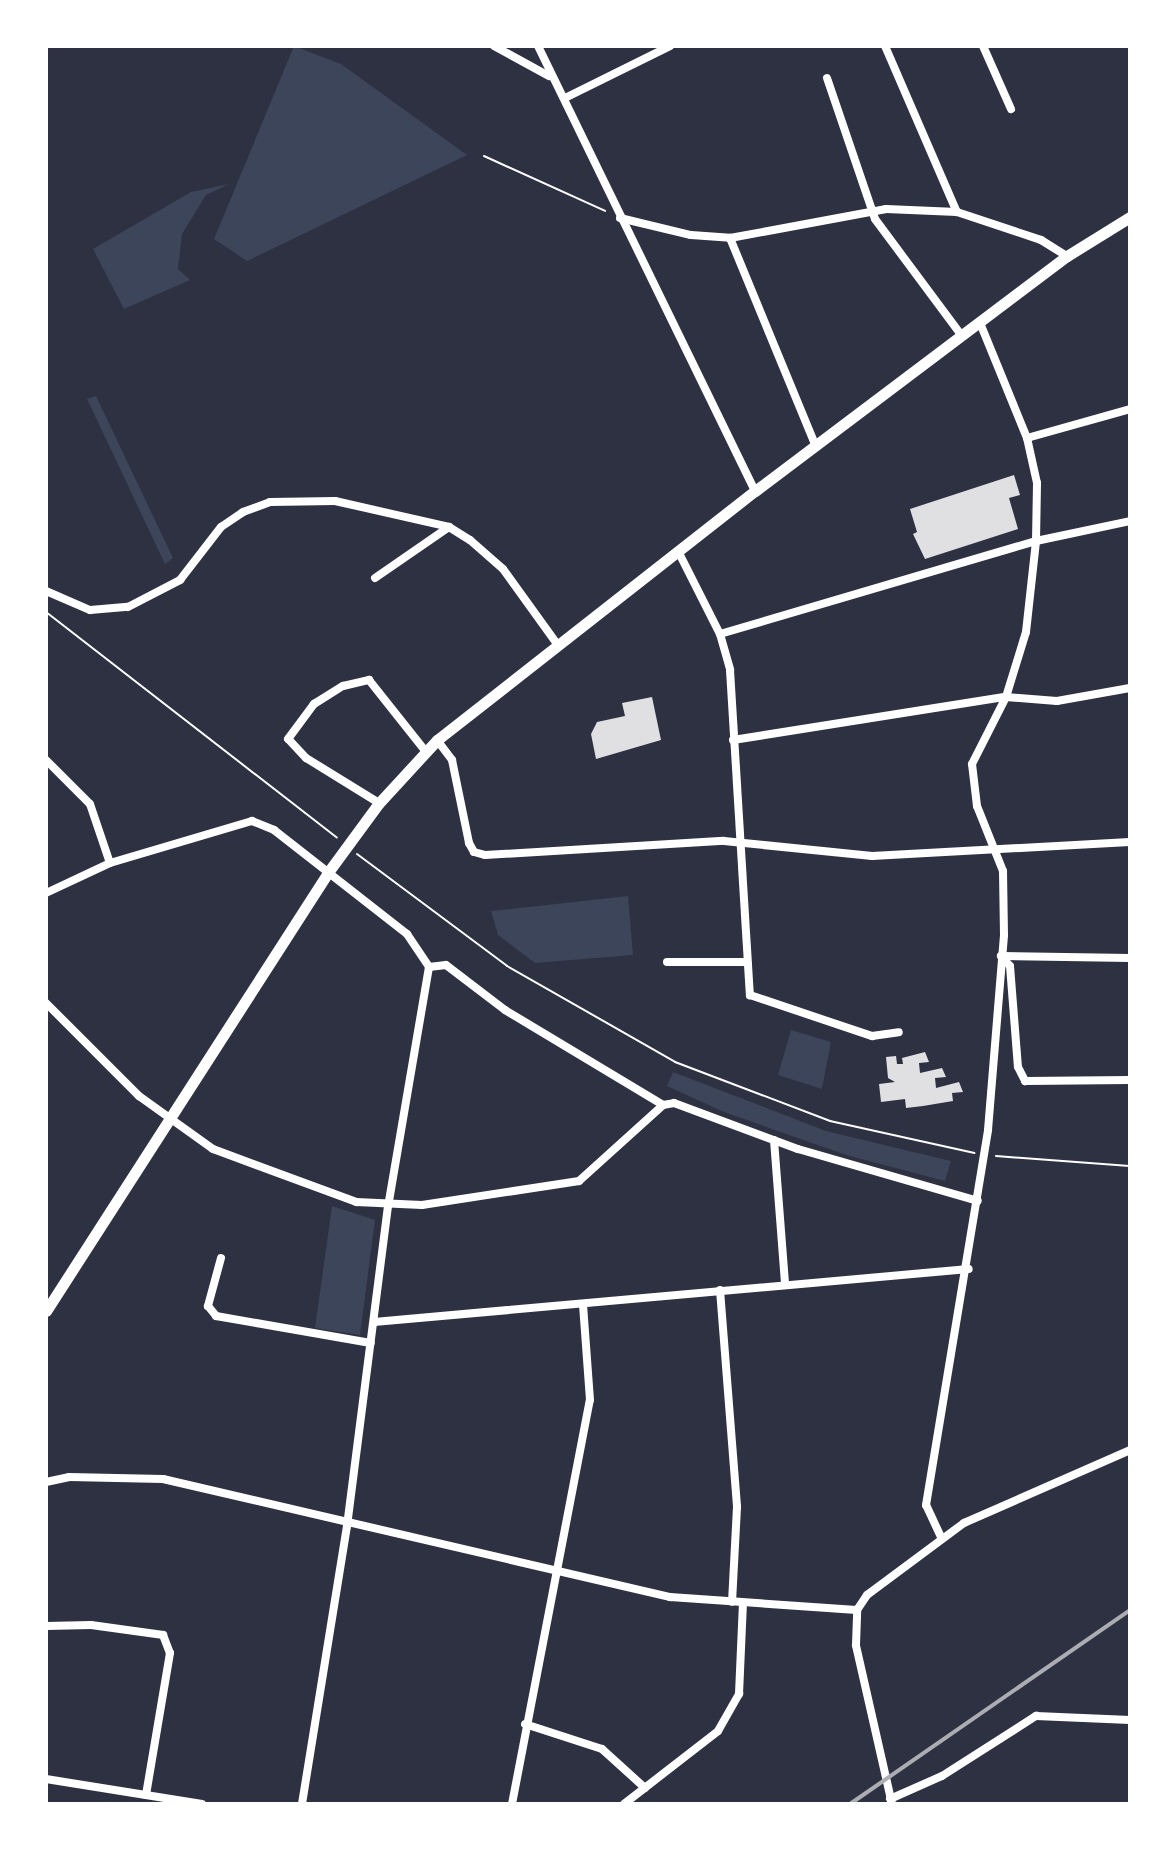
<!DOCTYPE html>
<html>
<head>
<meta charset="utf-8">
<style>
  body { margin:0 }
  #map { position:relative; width:1176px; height:1850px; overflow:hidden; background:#2d3142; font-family:"DejaVu Sans",sans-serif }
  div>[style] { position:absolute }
  .green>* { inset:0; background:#3c4559 }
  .building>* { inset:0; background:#e0e0e3 }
  .path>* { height:2px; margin:-1px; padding:0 1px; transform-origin:1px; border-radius:1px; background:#fff }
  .minor>* { height:8px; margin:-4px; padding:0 4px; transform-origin:4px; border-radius:4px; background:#fff }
  .secondary>* { height:11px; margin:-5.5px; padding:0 5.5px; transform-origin:5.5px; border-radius:5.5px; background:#fff }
  .rail>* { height:4px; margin:-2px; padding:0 2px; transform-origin:2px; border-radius:2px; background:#abadb3 }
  span { translate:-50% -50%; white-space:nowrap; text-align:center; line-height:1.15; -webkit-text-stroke:6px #fff; paint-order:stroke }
  .frame { position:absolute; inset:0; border:48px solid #fff; pointer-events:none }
</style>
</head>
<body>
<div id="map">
  <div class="green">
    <i style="clip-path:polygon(294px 46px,341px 64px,467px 155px,247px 261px,214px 239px)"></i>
    <i style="clip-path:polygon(229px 184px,206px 195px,182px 234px,178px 269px,190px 280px,124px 309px,93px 249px,191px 192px)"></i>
    <i style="clip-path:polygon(96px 396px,173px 558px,165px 564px,87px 399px)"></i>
    <i style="clip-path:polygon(628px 896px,633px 955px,535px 963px,498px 935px,491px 911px)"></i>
    <i style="clip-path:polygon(791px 1030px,831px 1042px,822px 1089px,778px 1075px)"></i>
    <i style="clip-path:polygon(673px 1072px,826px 1131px,951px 1161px,945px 1181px,846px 1155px,724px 1112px,667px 1086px)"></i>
    <i style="clip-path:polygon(332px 1206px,375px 1220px,360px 1335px,315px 1328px)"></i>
  </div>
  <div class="building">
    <i style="clip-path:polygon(1014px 475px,1020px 495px,1009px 498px,1018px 529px,925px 559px,913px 534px,917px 532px,910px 509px)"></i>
    <i style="clip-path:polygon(652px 697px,661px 740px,596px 759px,591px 734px,597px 722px,625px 716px,622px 703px)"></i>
    <i style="clip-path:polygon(925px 1052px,929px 1062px,919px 1063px,920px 1073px,942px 1068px,946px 1077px,935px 1078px,936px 1088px,959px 1082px,963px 1092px,952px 1093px,953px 1101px,923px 1106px,906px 1108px,905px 1099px,881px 1102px,879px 1084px,895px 1082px,888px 1078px,886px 1057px,896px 1056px,897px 1064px,903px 1064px,902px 1058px)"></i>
  </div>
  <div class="path">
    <i style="left:317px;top:46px;width:2px;rotate:27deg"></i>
    <i style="left:484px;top:156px;width:133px;rotate:24.4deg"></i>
    <i style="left:46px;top:612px;width:368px;rotate:37.8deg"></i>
    <i style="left:357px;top:854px;width:187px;rotate:36.7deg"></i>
    <i style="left:507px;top:966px;width:193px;rotate:29.7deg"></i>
    <i style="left:675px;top:1062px;width:166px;rotate:20.8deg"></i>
    <i style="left:830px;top:1121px;width:148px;rotate:12.5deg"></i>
    <i style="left:996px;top:1156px;width:134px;rotate:4.3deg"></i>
  </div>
  <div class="minor">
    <i style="left:494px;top:46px;width:63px;rotate:28.6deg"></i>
    <i style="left:538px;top:46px;width:495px;rotate:64deg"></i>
    <i style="left:885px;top:46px;width:181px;rotate:66.6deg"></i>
    <i style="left:983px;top:46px;width:69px;rotate:66deg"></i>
    <i style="left:827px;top:78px;width:149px;rotate:71.2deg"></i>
    <i style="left:875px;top:219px;width:146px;rotate:53.4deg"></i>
    <i style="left:565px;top:98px;width:117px;rotate:-26.3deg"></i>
    <i style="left:620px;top:218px;width:73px;rotate:13.5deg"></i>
    <i style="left:691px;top:235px;width:39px;rotate:4deg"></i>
    <i style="left:730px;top:238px;width:159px;rotate:-10.5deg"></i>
    <i style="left:886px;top:209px;width:71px;rotate:2.4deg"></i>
    <i style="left:957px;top:212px;width:89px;rotate:18.4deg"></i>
    <i style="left:1041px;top:240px;width:31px;rotate:32deg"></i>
    <i style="left:730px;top:238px;width:226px;rotate:67.6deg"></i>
    <i style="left:1027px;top:438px;width:107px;rotate:-15.7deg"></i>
    <i style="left:678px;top:551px;width:93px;rotate:63.2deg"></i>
    <i style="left:720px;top:634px;width:37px;rotate:74deg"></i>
    <i style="left:730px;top:670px;width:326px;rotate:86.5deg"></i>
    <i style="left:750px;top:995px;width:129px;rotate:18.6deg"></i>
    <i style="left:872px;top:1036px;width:27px;rotate:-8deg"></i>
    <i style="left:375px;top:578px;width:90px;rotate:-34.6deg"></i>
    <i style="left:46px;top:591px;width:48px;rotate:23.4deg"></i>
    <i style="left:90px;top:610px;width:38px;rotate:-5deg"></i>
    <i style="left:128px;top:607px;width:59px;rotate:-27.4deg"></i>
    <i style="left:180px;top:580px;width:67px;rotate:-52.3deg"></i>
    <i style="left:221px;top:527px;width:27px;rotate:-34deg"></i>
    <i style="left:243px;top:512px;width:29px;rotate:-20deg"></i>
    <i style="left:270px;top:502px;width:65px;rotate:-0.9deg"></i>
    <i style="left:335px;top:501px;width:117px;rotate:12.8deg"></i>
    <i style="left:449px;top:527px;width:25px;rotate:32deg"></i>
    <i style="left:470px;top:540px;width:44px;rotate:41.3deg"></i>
    <i style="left:503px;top:569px;width:92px;rotate:54.2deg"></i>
    <i style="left:720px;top:634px;width:329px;rotate:-16.4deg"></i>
    <i style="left:1036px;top:541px;width:96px;rotate:-12deg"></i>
    <i style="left:437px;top:740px;width:25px;rotate:53deg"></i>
    <i style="left:452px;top:760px;width:85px;rotate:78.4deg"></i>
    <i style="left:469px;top:843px;width:10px;rotate:61deg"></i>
    <i style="left:474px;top:852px;width:11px;rotate:15deg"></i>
    <i style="left:485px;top:855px;width:239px;rotate:-3.4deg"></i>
    <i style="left:724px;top:841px;width:149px;rotate:5.8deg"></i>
    <i style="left:872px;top:856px;width:258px;rotate:-3.1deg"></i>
    <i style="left:733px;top:740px;width:276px;rotate:-9deg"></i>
    <i style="left:1006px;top:697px;width:51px;rotate:4.5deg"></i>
    <i style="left:1057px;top:701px;width:74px;rotate:-10.1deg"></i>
    <i style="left:46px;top:760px;width:62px;rotate:45deg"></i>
    <i style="left:90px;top:804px;width:62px;rotate:71.3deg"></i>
    <i style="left:379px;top:803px;width:86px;rotate:-148.3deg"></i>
    <i style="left:306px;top:758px;width:26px;rotate:-133deg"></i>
    <i style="left:288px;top:739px;width:44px;rotate:-53.4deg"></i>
    <i style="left:314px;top:704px;width:34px;rotate:-32deg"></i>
    <i style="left:343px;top:686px;width:27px;rotate:-13deg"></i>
    <i style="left:369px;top:680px;width:92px;rotate:51.6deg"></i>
    <i style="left:46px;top:893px;width:71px;rotate:-25.1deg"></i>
    <i style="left:110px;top:863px;width:148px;rotate:-16.5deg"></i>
    <i style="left:252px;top:821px;width:24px;rotate:22deg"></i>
    <i style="left:274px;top:830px;width:169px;rotate:38deg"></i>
    <i style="left:407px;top:934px;width:40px;rotate:56deg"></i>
    <i style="left:429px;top:967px;width:242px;rotate:99.7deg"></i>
    <i style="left:388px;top:1206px;width:323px;rotate:97.3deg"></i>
    <i style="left:347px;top:1526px;width:282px;rotate:99.2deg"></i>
    <i style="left:1001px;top:956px;width:13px;rotate:48deg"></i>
    <i style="left:1010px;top:966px;width:101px;rotate:85.5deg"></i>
    <i style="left:1018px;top:1067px;width:16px;rotate:63deg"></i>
    <i style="left:1025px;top:1081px;width:105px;rotate:-0.5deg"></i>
    <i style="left:1001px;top:956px;width:129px;rotate:0.9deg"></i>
    <i style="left:667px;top:962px;width:79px"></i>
    <i style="left:429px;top:967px;width:17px;rotate:-7deg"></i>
    <i style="left:446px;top:965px;width:74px;rotate:37.3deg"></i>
    <i style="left:505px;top:1010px;width:184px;rotate:31deg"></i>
    <i style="left:663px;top:1105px;width:11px;rotate:-10deg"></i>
    <i style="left:674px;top:1103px;width:132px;rotate:20.4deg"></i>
    <i style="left:798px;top:1149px;width:187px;rotate:16.1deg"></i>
    <i style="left:46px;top:1003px;width:132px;rotate:45deg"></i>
    <i style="left:139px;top:1096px;width:91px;rotate:35.6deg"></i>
    <i style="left:213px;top:1149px;width:153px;rotate:20.3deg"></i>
    <i style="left:356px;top:1202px;width:66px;rotate:2.6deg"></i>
    <i style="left:422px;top:1205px;width:159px;rotate:-8.7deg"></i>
    <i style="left:579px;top:1181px;width:113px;rotate:-42.1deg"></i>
    <i style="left:774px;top:1140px;width:143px;rotate:85.6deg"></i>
    <i style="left:221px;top:1258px;width:50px;rotate:105.2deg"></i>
    <i style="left:208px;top:1306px;width:13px;rotate:51deg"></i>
    <i style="left:216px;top:1316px;width:157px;rotate:9.9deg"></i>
    <i style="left:720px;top:1290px;width:218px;rotate:85.5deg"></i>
    <i style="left:737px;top:1507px;width:95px;rotate:93deg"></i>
    <i style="left:374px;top:1322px;width:597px;rotate:-5.09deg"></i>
    <i style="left:46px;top:1482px;width:24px;rotate:-12deg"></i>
    <i style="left:69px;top:1477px;width:94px;rotate:1.2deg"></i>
    <i style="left:163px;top:1479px;width:521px;rotate:13.1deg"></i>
    <i style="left:670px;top:1597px;width:187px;rotate:4deg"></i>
    <i style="left:941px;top:1537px;width:35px;rotate:-115deg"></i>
    <i style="left:926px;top:1505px;width:380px;rotate:-80.6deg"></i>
    <i style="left:988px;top:1130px;width:196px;rotate:-85.3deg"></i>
    <i style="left:1004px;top:935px;width:64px;rotate:-90.9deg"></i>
    <i style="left:1003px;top:871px;width:70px;rotate:-111.8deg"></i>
    <i style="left:977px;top:806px;width:42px;rotate:-96.8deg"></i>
    <i style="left:972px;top:764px;width:75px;rotate:-63.1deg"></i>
    <i style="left:1006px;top:697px;width:68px;rotate:-72.9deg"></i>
    <i style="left:1026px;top:632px;width:92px;rotate:-83.7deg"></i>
    <i style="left:1036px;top:541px;width:58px;rotate:-89deg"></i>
    <i style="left:1037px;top:483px;width:46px;rotate:-102.5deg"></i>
    <i style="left:1027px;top:438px;width:124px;rotate:-112.2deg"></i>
    <i style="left:46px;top:1626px;width:45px;rotate:-1.3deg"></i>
    <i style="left:91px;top:1625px;width:73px;rotate:7.9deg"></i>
    <i style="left:163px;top:1635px;width:19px;rotate:69deg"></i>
    <i style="left:170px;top:1653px;width:144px;rotate:99.6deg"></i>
    <i style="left:525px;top:1724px;width:81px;rotate:18deg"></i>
    <i style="left:602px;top:1749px;width:58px;rotate:42.2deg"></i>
    <i style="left:46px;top:1779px;width:158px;rotate:9.1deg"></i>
    <i style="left:890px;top:1799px;width:57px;rotate:-23.9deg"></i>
    <i style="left:942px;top:1776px;width:112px;rotate:-32.6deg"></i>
    <i style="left:1036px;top:1716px;width:94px;rotate:2.4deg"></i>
    <i style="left:512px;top:1804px;width:411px;rotate:-79.1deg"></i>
    <i style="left:590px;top:1400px;width:95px;rotate:-94.2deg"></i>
    <i style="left:624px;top:1804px;width:119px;rotate:-37.8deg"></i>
    <i style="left:718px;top:1731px;width:43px;rotate:-60.4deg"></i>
    <i style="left:739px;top:1694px;width:91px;rotate:-87.5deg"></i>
    <i style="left:892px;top:1804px;width:163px;rotate:-102.8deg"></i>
    <i style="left:856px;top:1645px;width:35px;rotate:-88deg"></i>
    <i style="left:857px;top:1610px;width:18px;rotate:-56deg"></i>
    <i style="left:867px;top:1595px;width:121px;rotate:-36.6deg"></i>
    <i style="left:964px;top:1523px;width:181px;rotate:-23.7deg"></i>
  </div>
  <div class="secondary">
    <i style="left:46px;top:1311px;width:523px;rotate:-57.25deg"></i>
    <i style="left:329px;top:871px;width:84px;rotate:-53.7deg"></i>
    <i style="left:379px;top:803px;width:86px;rotate:-47.4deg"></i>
    <i style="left:437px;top:740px;width:404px;rotate:-38.1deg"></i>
    <i style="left:755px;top:491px;width:391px;rotate:-37deg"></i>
    <i style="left:1067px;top:256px;width:74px;rotate:-31.8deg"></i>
  </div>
  <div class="rail">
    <i style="left:850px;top:1804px;width:341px;rotate:-34.7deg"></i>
  </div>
  <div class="frame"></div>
</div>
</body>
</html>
